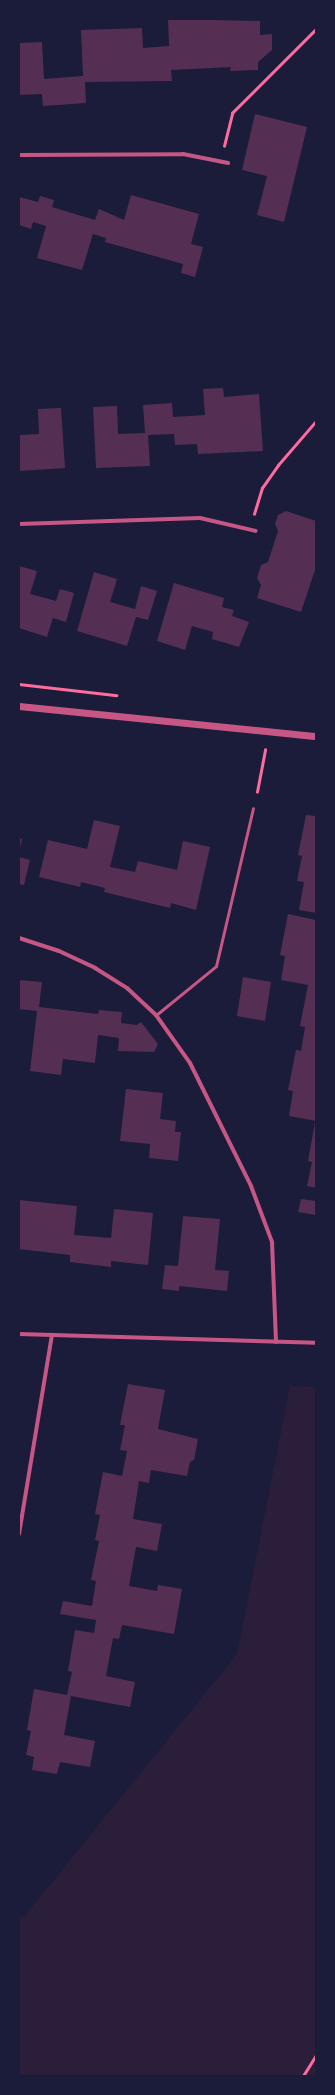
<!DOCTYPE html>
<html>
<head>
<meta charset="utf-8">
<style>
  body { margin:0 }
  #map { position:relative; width:335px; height:2095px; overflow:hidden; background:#1b1b3a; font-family:Commissioner,sans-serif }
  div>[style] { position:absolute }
  .green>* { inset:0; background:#2a1e3b }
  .building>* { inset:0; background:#542f53 }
  .path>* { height:2.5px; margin:-1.25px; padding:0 1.25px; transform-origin:1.25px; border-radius:1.25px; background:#ff6b9d }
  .service>* { height:3px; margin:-1.5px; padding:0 1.5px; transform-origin:1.5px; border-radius:1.5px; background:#c65784 }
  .minor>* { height:4px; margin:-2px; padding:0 2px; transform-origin:2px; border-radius:2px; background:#c65784 }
  .tertiary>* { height:7px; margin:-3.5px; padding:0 3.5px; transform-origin:3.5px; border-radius:3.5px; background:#c65784 }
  span { translate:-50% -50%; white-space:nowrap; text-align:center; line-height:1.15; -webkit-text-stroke:3px #1b1b3a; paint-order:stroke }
  .frame { position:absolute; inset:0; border:20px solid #1b1b3a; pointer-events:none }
</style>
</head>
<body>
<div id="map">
  <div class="green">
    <i style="clip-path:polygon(290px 1386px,316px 1387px,316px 2076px,19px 2076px,19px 1916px,24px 1917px,237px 1654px)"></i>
  </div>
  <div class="building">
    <i style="clip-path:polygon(168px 19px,260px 21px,260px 35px,272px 34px,272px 50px,258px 62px,258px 70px,230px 71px,231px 67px,171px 70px,172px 81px,85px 82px,86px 103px,43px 106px,42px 94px,19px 95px,19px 43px,42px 42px,44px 79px,83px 76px,81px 30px,142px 28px,143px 48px,169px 46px)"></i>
    <i style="clip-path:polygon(255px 114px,307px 127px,284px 222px,257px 215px,267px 176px,242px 170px)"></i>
    <i style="clip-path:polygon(131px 195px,199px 214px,191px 244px,203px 247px,195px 277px,181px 273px,183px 264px,105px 242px,106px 238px,93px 234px,82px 270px,37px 258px,46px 226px,33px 222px,31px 229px,19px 225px,19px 197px,38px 202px,40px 196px,54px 200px,52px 207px,95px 220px,99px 209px,124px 220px)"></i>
    <i style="clip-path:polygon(223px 388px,224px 397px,259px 394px,263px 451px,198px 454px,197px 444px,175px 445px,174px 434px,148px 435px,150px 466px,96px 468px,93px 407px,117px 406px,118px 434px,145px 433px,143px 405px,172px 403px,173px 417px,205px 415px,203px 389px)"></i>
    <i style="clip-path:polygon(61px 408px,65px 468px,19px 471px,19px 435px,39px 434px,38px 409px)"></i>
    <i style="clip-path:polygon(286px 511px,316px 521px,316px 567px,301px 612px,257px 598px,261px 585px,257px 578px,261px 565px,268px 562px,278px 531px,275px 524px,278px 515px)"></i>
    <i style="clip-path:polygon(19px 566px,37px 571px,30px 594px,56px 601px,60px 589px,74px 593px,66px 622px,53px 618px,47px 637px,19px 628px)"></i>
    <i style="clip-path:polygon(94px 572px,117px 579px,110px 602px,135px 609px,141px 586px,157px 591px,148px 620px,136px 617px,127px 646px,77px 631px)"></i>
    <i style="clip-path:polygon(174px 583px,224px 598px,222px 607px,234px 610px,232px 616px,249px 622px,239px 647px,212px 639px,213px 632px,192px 626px,185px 650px,157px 641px)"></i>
    <i style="clip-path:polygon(306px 815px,316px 816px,316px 913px,299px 910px,304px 882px,297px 881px,302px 856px,298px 855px)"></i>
    <i style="clip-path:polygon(94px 820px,120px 826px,110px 867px,135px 872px,138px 861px,177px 870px,183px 841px,210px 847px,196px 910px,171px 903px,170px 908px,104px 892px,105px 888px,81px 882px,80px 887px,39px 877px,48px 840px,87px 849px)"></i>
    <i style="clip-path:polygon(19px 838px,22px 839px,20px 848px,19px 848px)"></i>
    <i style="clip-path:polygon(19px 857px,30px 860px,24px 885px,19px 884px)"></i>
    <i style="clip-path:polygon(288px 914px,316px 920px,316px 1121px,289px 1116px,293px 1091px,288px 1090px,296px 1050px,301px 1051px,305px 1027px,300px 1026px,308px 985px,281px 980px,285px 956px,280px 955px)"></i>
    <i style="clip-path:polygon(243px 977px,271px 982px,265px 1021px,237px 1016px)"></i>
    <i style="clip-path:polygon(19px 980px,42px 982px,39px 1007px,98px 1014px,99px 1010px,122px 1012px,121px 1023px,137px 1025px,141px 1022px,158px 1044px,154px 1052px,118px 1051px,119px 1038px,98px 1035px,95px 1063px,63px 1059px,61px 1075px,30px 1071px,37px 1011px,19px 1009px)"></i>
    <i style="clip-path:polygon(126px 1089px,163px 1093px,160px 1119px,176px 1121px,175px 1132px,181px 1132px,178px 1161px,149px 1158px,150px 1144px,120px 1141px)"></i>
    <i style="clip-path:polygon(315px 1122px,316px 1122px,316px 1188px,307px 1186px,312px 1162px,308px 1161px)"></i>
    <i style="clip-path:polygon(301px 1199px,316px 1201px,316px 1215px,298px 1212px)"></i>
    <i style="clip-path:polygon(19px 1200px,77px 1206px,74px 1235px,111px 1238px,114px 1209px,153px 1213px,148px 1265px,111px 1261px,111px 1267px,70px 1262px,70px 1255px,19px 1249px)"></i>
    <i style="clip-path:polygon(183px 1216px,220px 1219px,215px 1270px,229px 1271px,227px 1291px,179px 1286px,179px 1291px,162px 1289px,165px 1265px,178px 1266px)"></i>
    <i style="clip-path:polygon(128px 1384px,165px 1390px,158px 1429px,198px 1439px,194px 1460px,190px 1462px,187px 1476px,151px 1470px,149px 1483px,139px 1481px,133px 1519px,162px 1524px,157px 1551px,136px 1547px,129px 1586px,157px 1591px,158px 1585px,182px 1589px,174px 1634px,122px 1625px,119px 1639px,113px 1638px,106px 1676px,135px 1682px,130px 1707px,71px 1696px,64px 1735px,95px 1741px,90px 1767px,60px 1762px,57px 1774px,32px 1770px,34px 1757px,26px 1755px,31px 1731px,27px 1730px,34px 1689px,67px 1695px,72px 1672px,68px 1671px,75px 1630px,94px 1633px,96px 1620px,60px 1614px,63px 1601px,92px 1606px,96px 1581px,91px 1580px,99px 1541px,95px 1540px,100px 1515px,95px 1514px,103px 1472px,122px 1476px,127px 1451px,120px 1450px,125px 1425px,120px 1425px)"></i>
  </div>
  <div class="path">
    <i style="left:224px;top:146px;width:34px;rotate:-76deg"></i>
    <i style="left:232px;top:113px;width:119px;rotate:-45deg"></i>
    <i style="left:254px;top:514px;width:27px;rotate:-73deg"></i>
    <i style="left:262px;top:488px;width:28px;rotate:-55deg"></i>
    <i style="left:278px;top:465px;width:58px;rotate:-49.2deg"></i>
    <i style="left:19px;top:684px;width:98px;rotate:6.5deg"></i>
    <i style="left:257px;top:792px;width:43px;rotate:-79.2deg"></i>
    <i style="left:303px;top:2076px;width:25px;rotate:-58deg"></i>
  </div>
  <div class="service">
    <i style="left:156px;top:1015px;width:77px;rotate:-39.2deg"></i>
    <i style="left:216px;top:966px;width:162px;rotate:-76.8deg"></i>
  </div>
  <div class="minor">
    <i style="left:19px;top:155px;width:164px;rotate:-0.3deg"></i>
    <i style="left:183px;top:154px;width:46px;rotate:11.3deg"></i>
    <i style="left:19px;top:524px;width:181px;rotate:-1.9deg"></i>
    <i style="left:200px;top:518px;width:57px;rotate:13.1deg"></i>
    <i style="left:19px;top:938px;width:42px;rotate:18deg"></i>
    <i style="left:59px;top:951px;width:40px;rotate:25deg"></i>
    <i style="left:95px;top:968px;width:38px;rotate:32deg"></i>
    <i style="left:127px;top:988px;width:40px;rotate:43deg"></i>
    <i style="left:156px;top:1015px;width:59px;rotate:54.7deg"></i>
    <i style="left:190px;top:1063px;width:137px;rotate:63.6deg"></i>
    <i style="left:251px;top:1186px;width:60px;rotate:69.4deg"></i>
    <i style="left:272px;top:1242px;width:100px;rotate:87.7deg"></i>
    <i style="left:19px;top:1334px;width:297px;rotate:1.7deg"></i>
    <i style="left:19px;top:1534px;width:202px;rotate:-80.6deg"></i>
  </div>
  <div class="tertiary">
    <i style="left:19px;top:706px;width:299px;rotate:5.8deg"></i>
  </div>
  <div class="frame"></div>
</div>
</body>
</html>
